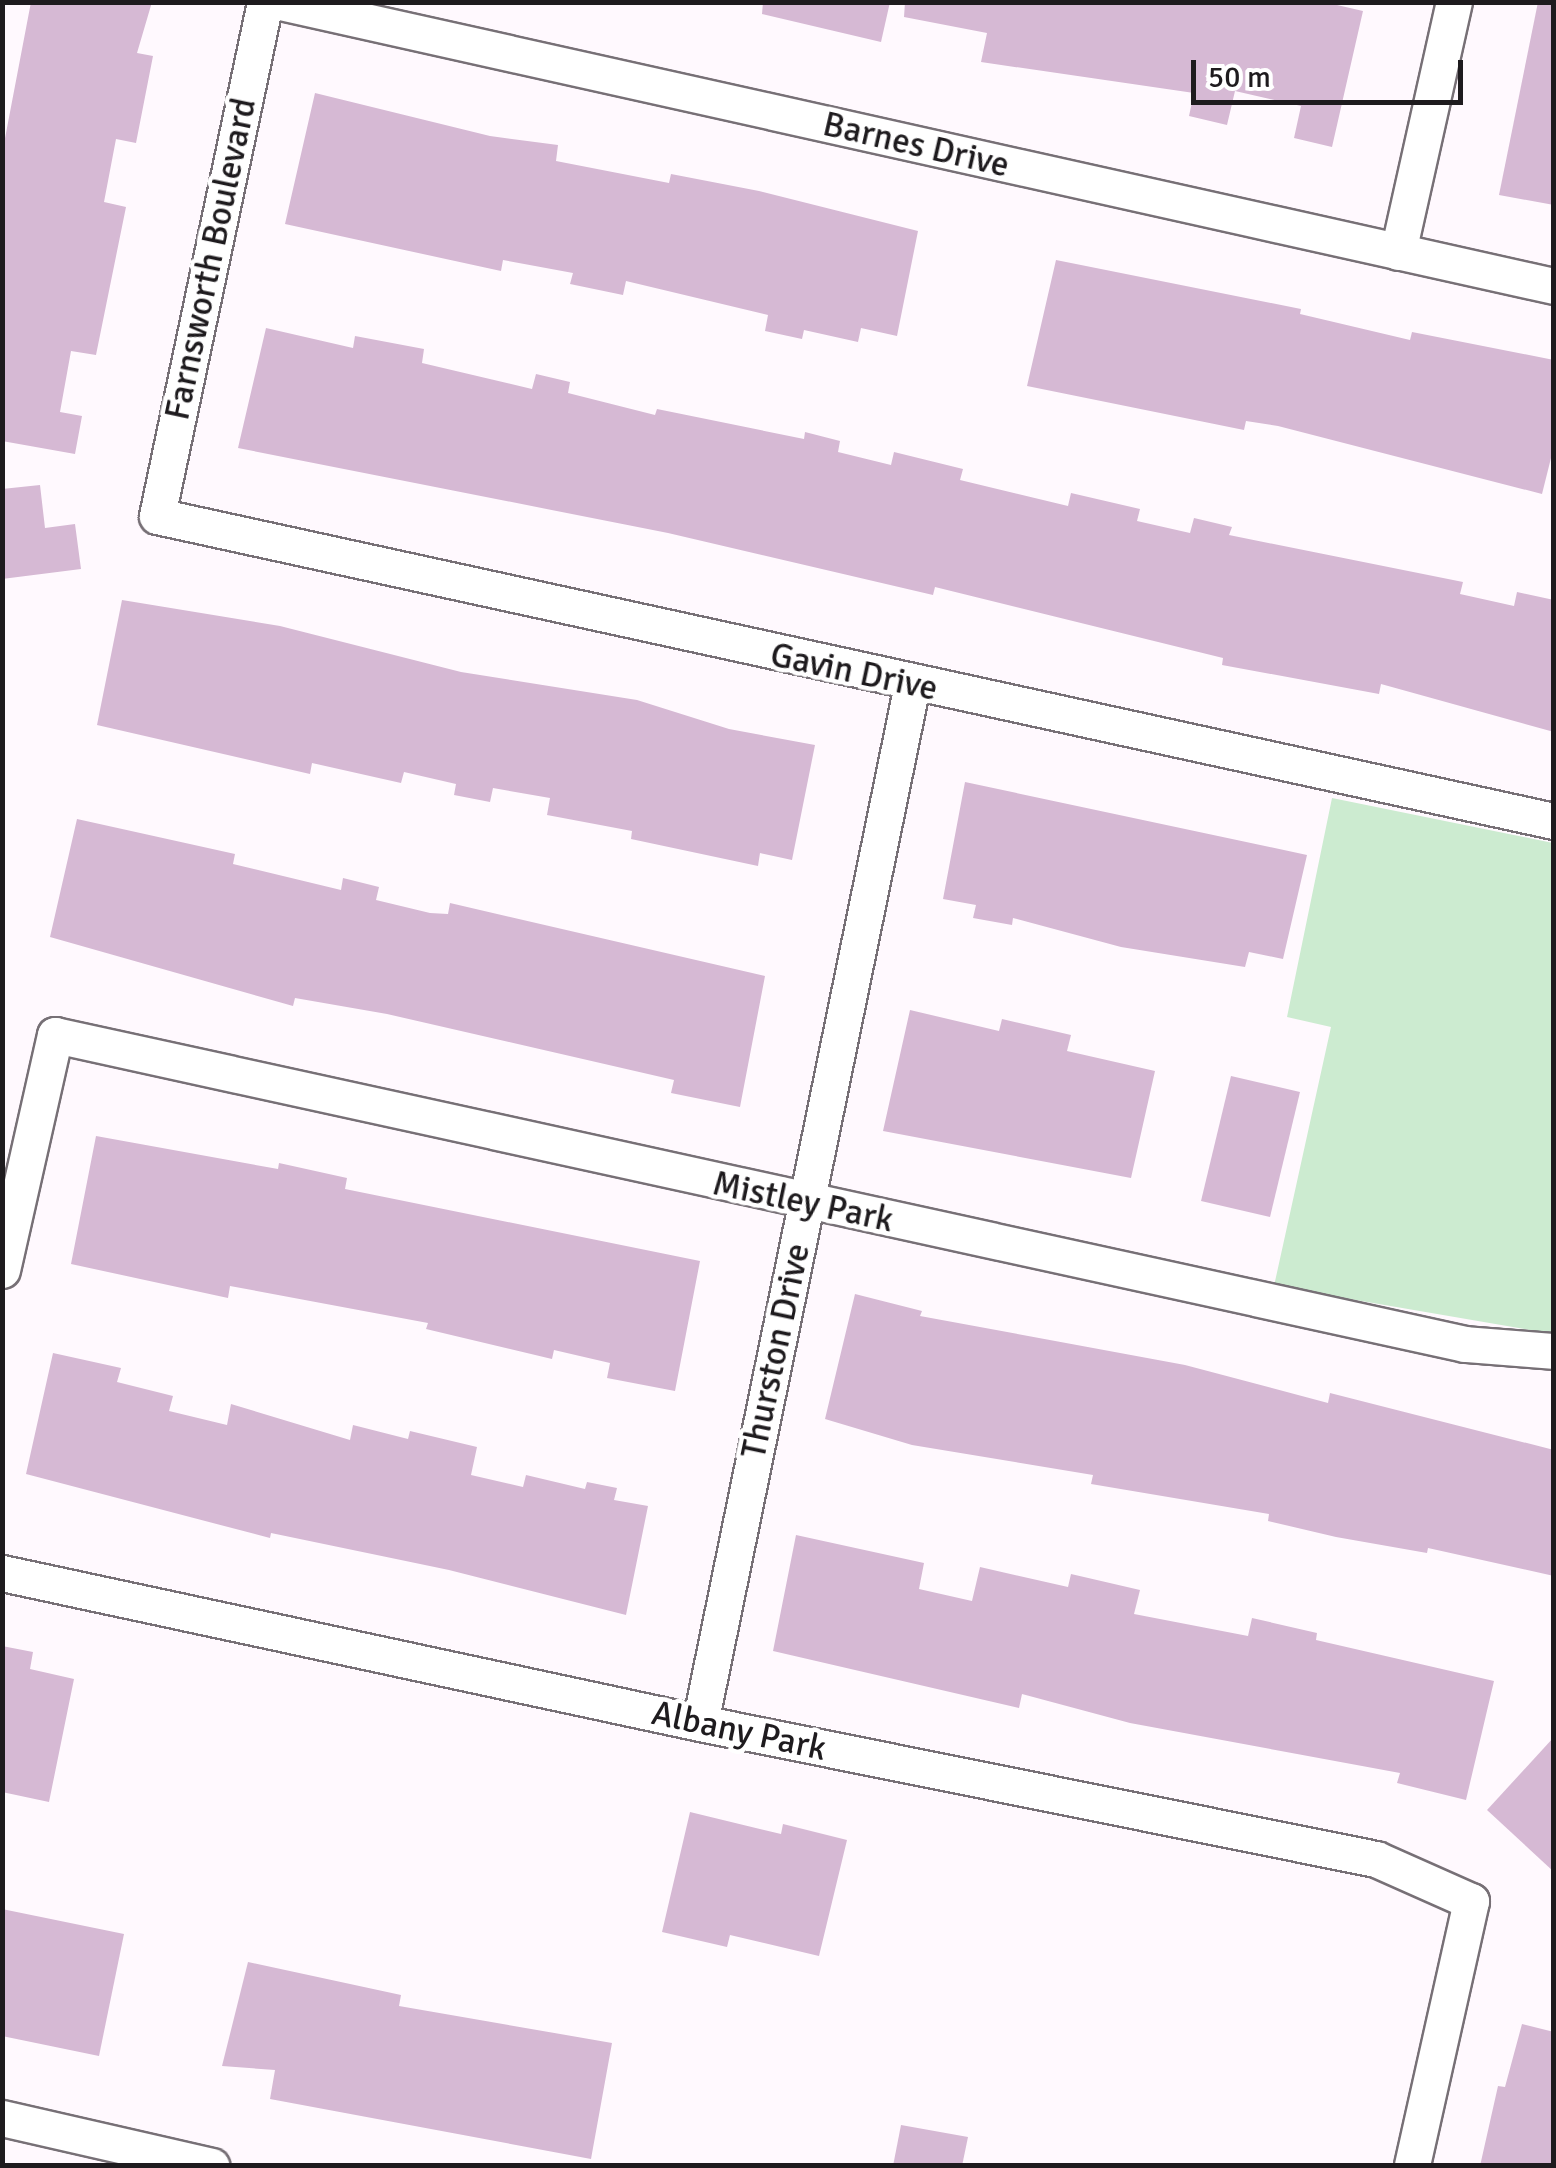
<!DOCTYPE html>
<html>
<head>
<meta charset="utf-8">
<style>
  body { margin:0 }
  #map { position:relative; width:1556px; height:2168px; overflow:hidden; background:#fff9fe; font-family:Signika,sans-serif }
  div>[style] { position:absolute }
  .green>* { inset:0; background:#ccebd0 }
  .building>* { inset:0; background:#d6b9d4 }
  .roads { filter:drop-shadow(2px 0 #777076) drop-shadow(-2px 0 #777076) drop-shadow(0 2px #777076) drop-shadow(0 -2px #777076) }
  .minor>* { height:35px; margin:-17.5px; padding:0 17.5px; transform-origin:17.5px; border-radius:17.5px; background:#fff }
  span { translate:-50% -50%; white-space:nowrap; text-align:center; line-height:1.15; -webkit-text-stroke:9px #fff; paint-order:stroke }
  .street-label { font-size:35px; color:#1e1b1e }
  .frame { position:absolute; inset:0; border:5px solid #1e1b1e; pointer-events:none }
  .scale { position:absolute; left:1191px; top:60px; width:272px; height:45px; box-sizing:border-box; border:5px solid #1e1b1e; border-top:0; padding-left:12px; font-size:30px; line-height:35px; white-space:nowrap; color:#1e1b1e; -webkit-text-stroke:8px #fff; paint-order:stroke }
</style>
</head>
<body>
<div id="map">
  <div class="green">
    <i style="clip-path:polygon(1332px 798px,1553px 843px,1553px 1334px,1274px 1286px,1331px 1027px,1287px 1017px)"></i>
  </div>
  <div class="building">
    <i style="clip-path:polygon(31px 2px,152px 2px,137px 53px,153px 56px,136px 143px,116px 139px,104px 202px,126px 207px,96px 355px,71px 351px,60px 412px,82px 416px,75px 454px,2px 441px,2px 154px)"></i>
    <i style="clip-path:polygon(763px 2px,890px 2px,881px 42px,762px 14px)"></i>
    <i style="clip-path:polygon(905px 2px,1324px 2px,1363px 11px,1332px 147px,1294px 138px,1301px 106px,1235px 91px,1227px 125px,1189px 116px,1194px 93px,981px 62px,987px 33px,904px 17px)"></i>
    <i style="clip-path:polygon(1538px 2px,1554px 2px,1554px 205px,1499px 195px)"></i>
    <i style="clip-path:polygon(315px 93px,490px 136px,558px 145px,556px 161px,669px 183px,671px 174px,759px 191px,918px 231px,897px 336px,861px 328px,858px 342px,804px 330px,802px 339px,765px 331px,768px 315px,626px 281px,623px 295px,570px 284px,573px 273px,503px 260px,501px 271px,285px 224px)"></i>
    <i style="clip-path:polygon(1056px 260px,1301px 309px,1300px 314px,1410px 340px,1412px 332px,1554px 360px,1554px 446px,1542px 494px,1278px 426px,1246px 421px,1244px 430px,1027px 386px)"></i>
    <i style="clip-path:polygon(266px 328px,353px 348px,355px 336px,424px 349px,422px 363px,532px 389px,536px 374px,570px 382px,568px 393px,655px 415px,657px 409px,804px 439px,805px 432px,840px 441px,838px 452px,891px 465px,894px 452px,963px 469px,960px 480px,1068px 506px,1071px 493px,1140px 509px,1137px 521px,1190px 533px,1194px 518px,1232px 527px,1229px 535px,1463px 582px,1460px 594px,1514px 606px,1517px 592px,1554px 600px,1554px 732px,1381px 684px,1379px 694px,1222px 665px,1223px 658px,935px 587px,933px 595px,668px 533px,238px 448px)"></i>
    <i style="clip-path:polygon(40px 485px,45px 528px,75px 524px,81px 569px,2px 579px,2px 489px)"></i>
    <i style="clip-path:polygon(122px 600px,280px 626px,461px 672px,637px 700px,729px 729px,815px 745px,792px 860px,760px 853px,758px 866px,631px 839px,632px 831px,547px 815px,550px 798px,493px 788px,490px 802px,454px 795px,456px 784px,404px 772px,401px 783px,312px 763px,310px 774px,97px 725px)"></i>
    <i style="clip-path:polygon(965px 782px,1307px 855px,1283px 959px,1249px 952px,1245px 967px,1121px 947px,1013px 918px,1012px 925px,973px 918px,976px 905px,943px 899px)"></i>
    <i style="clip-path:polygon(77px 819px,235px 854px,233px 864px,341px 890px,343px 878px,379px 887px,376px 900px,430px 913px,448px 914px,450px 903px,765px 976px,740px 1107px,671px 1093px,674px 1080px,387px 1014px,295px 998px,293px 1006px,50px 937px)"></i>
    <i style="clip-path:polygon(910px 1010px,999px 1031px,1002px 1019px,1071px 1035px,1067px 1051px,1155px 1071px,1131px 1178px,883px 1131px)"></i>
    <i style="clip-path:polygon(1231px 1076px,1300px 1092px,1270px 1217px,1201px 1201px)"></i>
    <i style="clip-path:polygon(96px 1136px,278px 1169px,279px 1163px,347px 1178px,345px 1189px,700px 1261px,675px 1391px,607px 1378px,610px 1363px,554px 1350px,552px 1359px,426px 1329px,428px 1323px,230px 1286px,228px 1298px,71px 1264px)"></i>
    <i style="clip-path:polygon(855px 1294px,922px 1311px,920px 1316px,1185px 1365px,1328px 1403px,1330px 1393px,1554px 1450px,1554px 1576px,1428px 1548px,1427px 1553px,1336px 1537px,1268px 1521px,1269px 1514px,1091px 1484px,1093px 1475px,912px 1445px,825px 1419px)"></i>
    <i style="clip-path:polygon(53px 1353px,121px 1368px,117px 1382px,173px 1396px,169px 1411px,227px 1425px,231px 1404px,350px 1440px,353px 1425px,408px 1439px,410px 1431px,477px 1447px,471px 1475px,523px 1487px,526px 1475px,585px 1489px,587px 1482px,617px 1488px,614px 1500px,648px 1506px,626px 1615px,449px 1570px,271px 1533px,270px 1538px,26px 1474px)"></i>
    <i style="clip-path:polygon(796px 1535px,924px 1563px,919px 1589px,972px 1601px,980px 1567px,1068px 1587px,1071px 1574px,1140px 1590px,1134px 1614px,1248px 1636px,1252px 1618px,1317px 1633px,1316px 1640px,1494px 1681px,1466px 1800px,1397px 1783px,1400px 1773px,1130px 1723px,1022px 1694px,1019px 1708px,773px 1651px)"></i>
    <i style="clip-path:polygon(2px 1646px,33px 1652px,30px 1669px,74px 1679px,49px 1802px,2px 1792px)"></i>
    <i style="clip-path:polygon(1554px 1737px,1554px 1872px,1487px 1810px)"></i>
    <i style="clip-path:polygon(690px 1812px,781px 1834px,783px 1824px,847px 1840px,819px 1956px,730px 1935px,727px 1947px,662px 1932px)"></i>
    <i style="clip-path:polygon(2px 1909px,124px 1934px,99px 2056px,2px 2036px)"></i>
    <i style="clip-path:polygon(248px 1962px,401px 1995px,399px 2006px,612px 2043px,591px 2159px,270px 2099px,275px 2070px,222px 2066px)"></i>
    <i style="clip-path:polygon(1522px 2024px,1554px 2032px,1554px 2166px,1480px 2166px,1498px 2086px,1505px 2087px)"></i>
    <i style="clip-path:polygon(901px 2125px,968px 2137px,962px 2166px,893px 2166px)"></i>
  </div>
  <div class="roads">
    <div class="minor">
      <i style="left:265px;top:2px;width:525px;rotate:101.87deg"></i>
      <i style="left:157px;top:516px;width:1430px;rotate:12.32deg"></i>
      <i style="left:280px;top:2px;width:1305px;rotate:12.57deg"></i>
      <i style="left:1398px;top:252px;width:256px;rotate:-77.4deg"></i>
      <i style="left:2px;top:1270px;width:241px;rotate:-77.3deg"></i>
      <i style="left:55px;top:1035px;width:1443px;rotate:12.36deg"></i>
      <i style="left:1465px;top:1344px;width:89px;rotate:4.5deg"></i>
      <i style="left:2px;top:1573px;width:714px;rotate:12.13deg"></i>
      <i style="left:700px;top:1723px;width:690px;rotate:11.38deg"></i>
      <i style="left:1376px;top:1859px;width:104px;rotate:23.9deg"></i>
      <i style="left:1471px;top:1901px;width:271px;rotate:102.6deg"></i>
      <i style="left:700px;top:1723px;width:1059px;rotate:-78.46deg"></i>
      <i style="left:2px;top:2118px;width:215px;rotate:12.9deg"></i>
    </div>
  </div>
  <div class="street-label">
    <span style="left:916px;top:145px;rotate:13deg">Barnes Drive</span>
    <span style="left:211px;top:259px;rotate:-78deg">Farnsworth Boulevard</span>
    <span style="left:854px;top:672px;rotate:12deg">Gavin Drive</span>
    <span style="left:803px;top:1202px;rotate:12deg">Mistley Park</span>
    <span style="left:776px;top:1351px;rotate:-78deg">Thurston Drive</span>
    <span style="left:739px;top:1731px;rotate:12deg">Albany Park</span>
  </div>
  <div class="frame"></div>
  <div class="scale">50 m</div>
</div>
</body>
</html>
